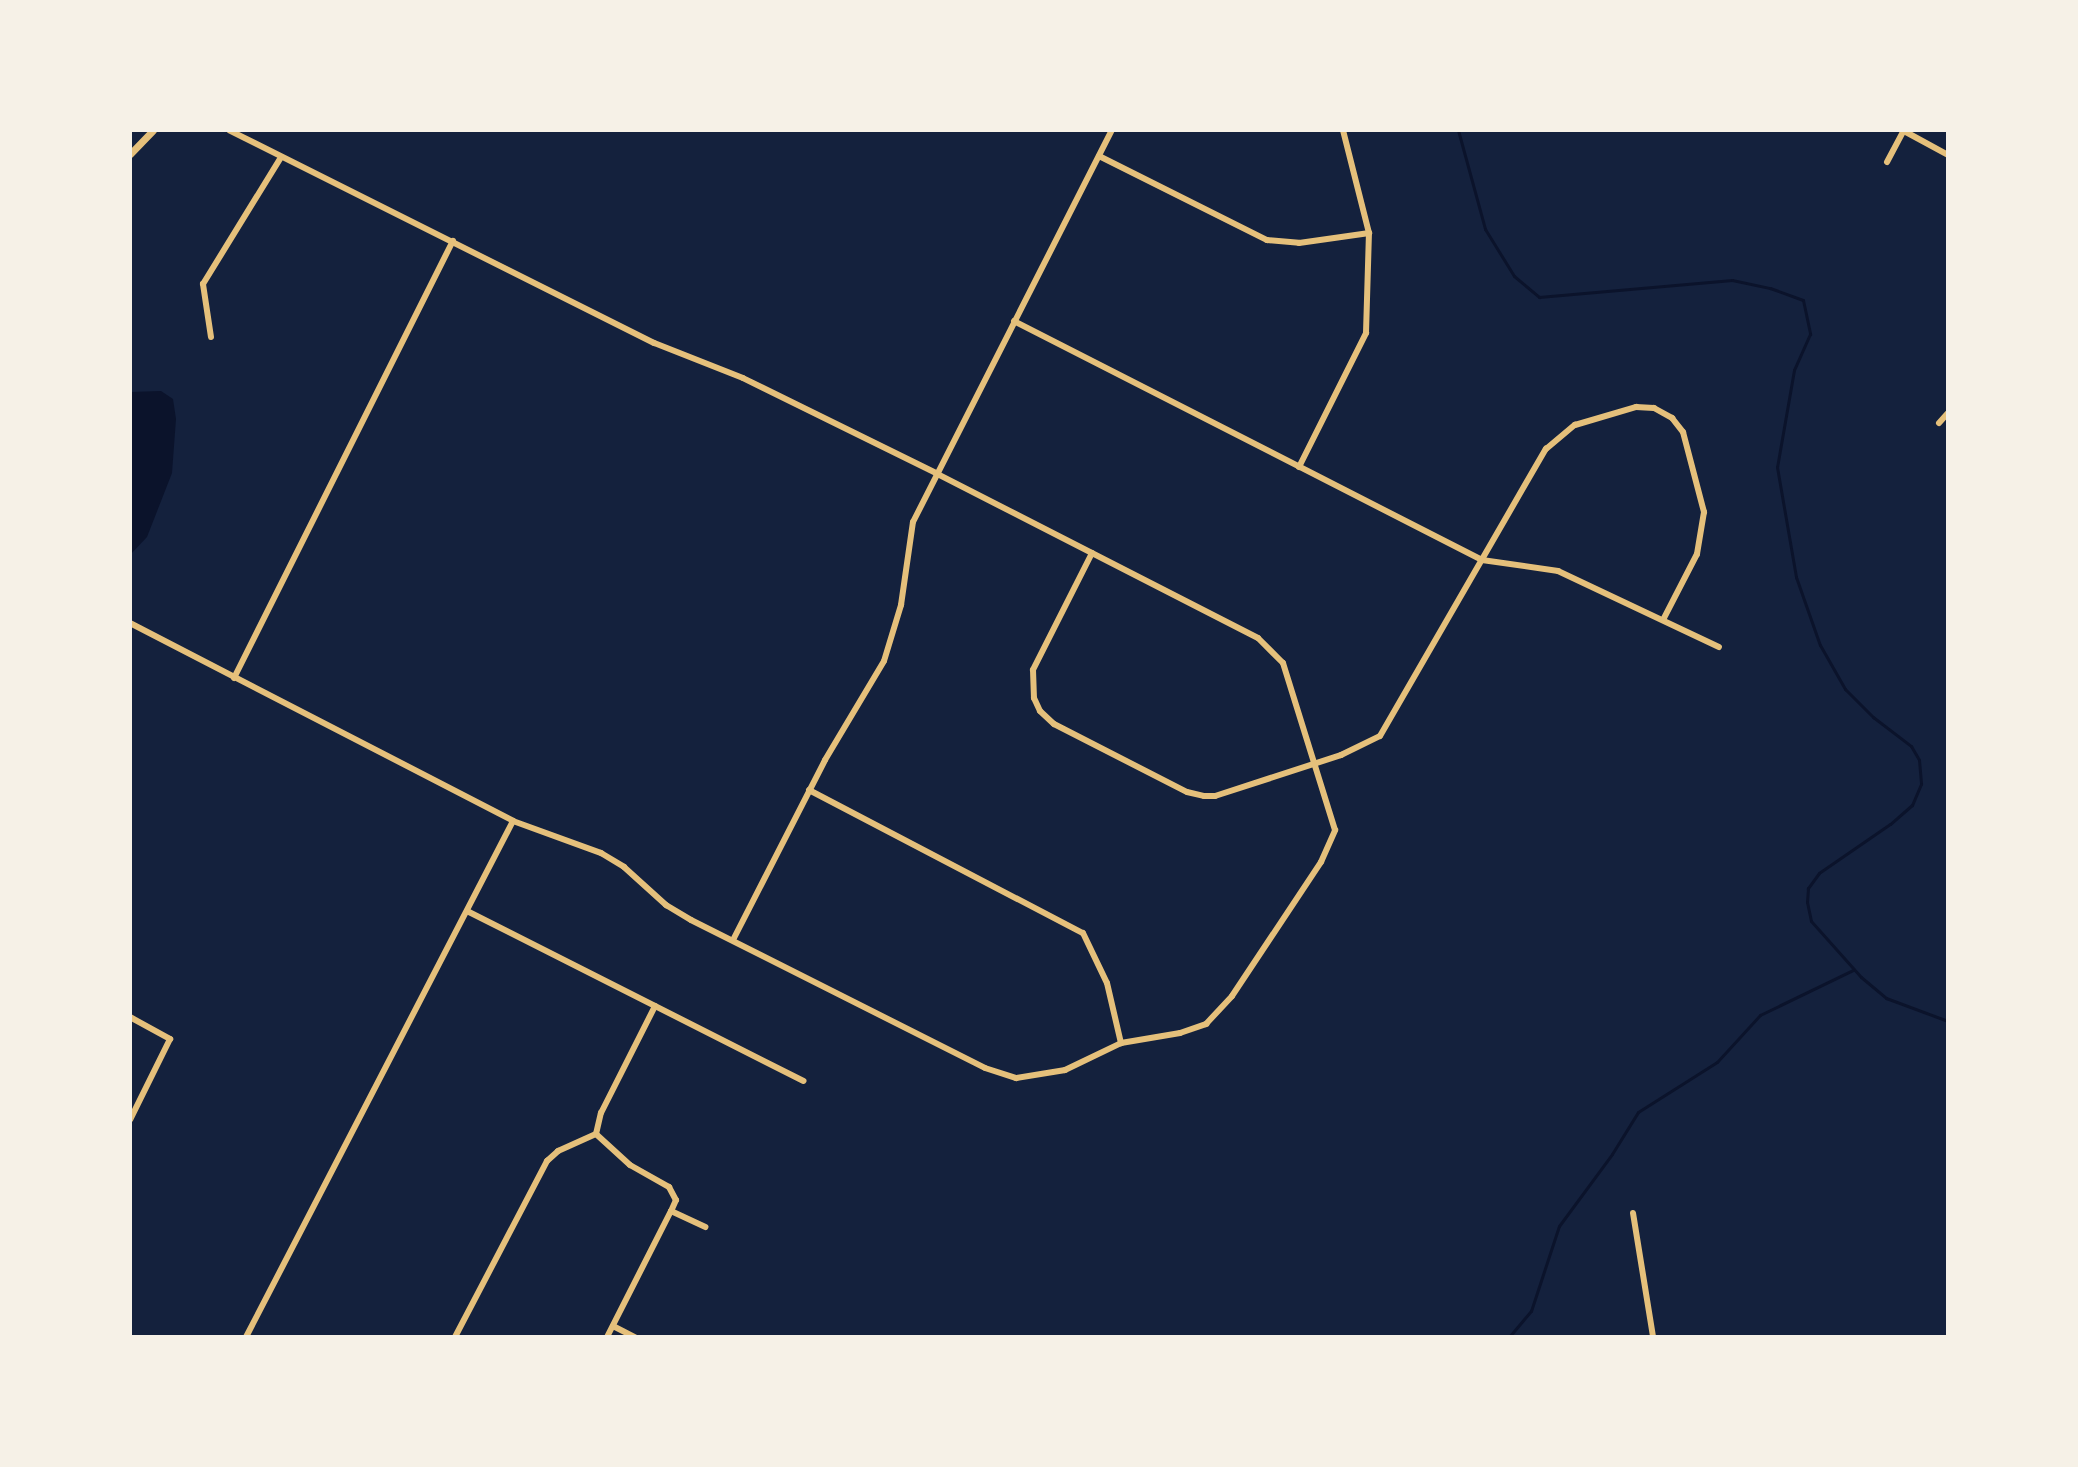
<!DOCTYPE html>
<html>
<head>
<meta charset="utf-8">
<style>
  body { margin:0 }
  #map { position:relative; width:2078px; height:1467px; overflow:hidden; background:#14213d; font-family:Helvetica,sans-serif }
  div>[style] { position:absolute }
  .water>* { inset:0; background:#0b132b }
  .stream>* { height:3px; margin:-1.5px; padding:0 1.5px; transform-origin:1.5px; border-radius:1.5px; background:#0b132b }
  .minor>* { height:6px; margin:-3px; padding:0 3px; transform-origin:3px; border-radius:3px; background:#e5c07b }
  .tertiary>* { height:7px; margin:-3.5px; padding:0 3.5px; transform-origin:3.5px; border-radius:3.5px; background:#e5c07b }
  span { translate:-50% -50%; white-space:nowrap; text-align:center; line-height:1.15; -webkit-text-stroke:7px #f6f1e7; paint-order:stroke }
  .frame { position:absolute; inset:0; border:132px solid #f6f1e7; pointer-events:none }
</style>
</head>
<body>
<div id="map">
  <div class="water">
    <i style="clip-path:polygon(161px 391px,173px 399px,176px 419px,172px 473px,147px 537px,130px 555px,130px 392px)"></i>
  </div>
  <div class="stream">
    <i style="left:1458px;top:130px;width:103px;rotate:74.7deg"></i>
    <i style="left:1485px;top:229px;width:55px;rotate:58.3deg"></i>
    <i style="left:1514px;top:276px;width:33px;rotate:40deg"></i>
    <i style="left:1539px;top:297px;width:194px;rotate:-5deg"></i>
    <i style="left:1732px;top:280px;width:39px;rotate:12deg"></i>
    <i style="left:1770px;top:288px;width:35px;rotate:20deg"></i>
    <i style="left:1803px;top:300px;width:35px;rotate:78deg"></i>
    <i style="left:1810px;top:334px;width:39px;rotate:114deg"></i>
    <i style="left:1794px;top:370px;width:98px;rotate:99.9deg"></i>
    <i style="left:1777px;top:467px;width:112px;rotate:80.2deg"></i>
    <i style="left:1796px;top:577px;width:72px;rotate:70.6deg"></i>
    <i style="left:1820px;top:645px;width:51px;rotate:60.4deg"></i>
    <i style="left:1845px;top:689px;width:40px;rotate:45deg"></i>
    <i style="left:1873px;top:717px;width:48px;rotate:37.3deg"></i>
    <i style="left:1911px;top:746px;width:16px;rotate:60deg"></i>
    <i style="left:1919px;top:760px;width:24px;rotate:85deg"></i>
    <i style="left:1921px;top:784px;width:23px;rotate:113deg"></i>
    <i style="left:1912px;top:805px;width:29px;rotate:139deg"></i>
    <i style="left:1890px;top:824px;width:86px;rotate:145.4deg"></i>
    <i style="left:1819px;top:873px;width:19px;rotate:126deg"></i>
    <i style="left:1808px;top:888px;width:14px;rotate:94deg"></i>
    <i style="left:1807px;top:902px;width:19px;rotate:78deg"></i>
    <i style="left:1811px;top:921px;width:75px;rotate:48.2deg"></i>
    <i style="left:1861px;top:977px;width:33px;rotate:40deg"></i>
    <i style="left:1886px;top:998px;width:66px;rotate:20.4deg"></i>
    <i style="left:1509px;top:1337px;width:34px;rotate:-50deg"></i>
    <i style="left:1531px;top:1311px;width:89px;rotate:-71.8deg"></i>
    <i style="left:1559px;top:1226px;width:89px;rotate:-53.6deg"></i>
    <i style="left:1612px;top:1154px;width:49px;rotate:-58.2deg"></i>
    <i style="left:1638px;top:1112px;width:93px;rotate:-32.3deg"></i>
    <i style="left:1717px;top:1062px;width:64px;rotate:-47.5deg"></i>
    <i style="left:1760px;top:1015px;width:103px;rotate:-25.8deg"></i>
  </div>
  <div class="minor">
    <i style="left:1904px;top:131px;width:50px;rotate:28.6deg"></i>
    <i style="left:1099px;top:156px;width:188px;rotate:26.6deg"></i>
    <i style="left:1267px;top:240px;width:32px;rotate:5deg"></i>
    <i style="left:1299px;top:243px;width:71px;rotate:-8.1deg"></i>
    <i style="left:1887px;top:162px;width:36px;rotate:-62deg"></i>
    <i style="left:1014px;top:321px;width:525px;rotate:27.05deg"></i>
    <i style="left:1482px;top:560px;width:77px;rotate:8.2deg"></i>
    <i style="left:1558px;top:571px;width:178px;rotate:25.3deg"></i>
    <i style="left:211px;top:337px;width:54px;rotate:-98.6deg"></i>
    <i style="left:203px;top:284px;width:149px;rotate:-58.4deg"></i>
    <i style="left:1939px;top:423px;width:13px;rotate:-48deg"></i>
    <i style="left:1299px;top:467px;width:150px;rotate:-63.4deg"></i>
    <i style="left:1366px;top:333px;width:100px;rotate:-88.3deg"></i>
    <i style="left:1369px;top:233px;width:106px;rotate:-104.2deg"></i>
    <i style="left:1092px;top:553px;width:131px;rotate:116.8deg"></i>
    <i style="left:1033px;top:670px;width:28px;rotate:88deg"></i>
    <i style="left:1034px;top:698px;width:14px;rotate:65deg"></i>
    <i style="left:1040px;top:711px;width:19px;rotate:43deg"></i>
    <i style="left:1054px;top:724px;width:149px;rotate:27.1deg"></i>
    <i style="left:1187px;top:792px;width:17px;rotate:13deg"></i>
    <i style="left:1204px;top:796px;width:11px"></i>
    <i style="left:1215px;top:796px;width:133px;rotate:-18deg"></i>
    <i style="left:1341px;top:755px;width:43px;rotate:-26deg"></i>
    <i style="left:1380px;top:736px;width:332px;rotate:-60deg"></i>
    <i style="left:1546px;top:449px;width:38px;rotate:-40deg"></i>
    <i style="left:1575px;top:425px;width:64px;rotate:-16.4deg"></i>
    <i style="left:1636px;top:407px;width:18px;rotate:3deg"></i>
    <i style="left:1654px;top:408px;width:21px;rotate:29deg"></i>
    <i style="left:1672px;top:418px;width:18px;rotate:52deg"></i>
    <i style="left:1683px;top:432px;width:83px;rotate:75.3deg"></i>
    <i style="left:1704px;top:512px;width:43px;rotate:99.5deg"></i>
    <i style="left:1697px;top:554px;width:74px;rotate:117.3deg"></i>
    <i style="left:130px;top:623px;width:431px;rotate:27.3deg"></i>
    <i style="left:513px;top:821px;width:94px;rotate:20deg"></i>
    <i style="left:601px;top:853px;width:27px;rotate:31deg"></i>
    <i style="left:624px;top:867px;width:57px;rotate:42.1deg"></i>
    <i style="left:666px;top:905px;width:29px;rotate:31deg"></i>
    <i style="left:691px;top:920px;width:329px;rotate:26.7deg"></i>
    <i style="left:985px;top:1068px;width:33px;rotate:18deg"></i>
    <i style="left:1016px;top:1078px;width:50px;rotate:-9.3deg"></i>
    <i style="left:1065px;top:1070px;width:62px;rotate:-25.7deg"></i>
    <i style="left:1121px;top:1043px;width:60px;rotate:-9.6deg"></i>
    <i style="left:1180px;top:1033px;width:28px;rotate:-19deg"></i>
    <i style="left:1206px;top:1024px;width:38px;rotate:-47deg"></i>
    <i style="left:1232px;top:996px;width:161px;rotate:-56.4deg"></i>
    <i style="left:1321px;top:862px;width:35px;rotate:-66deg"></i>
    <i style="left:1335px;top:830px;width:175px;rotate:-107.3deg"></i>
    <i style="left:1283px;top:663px;width:35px;rotate:-135deg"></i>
    <i style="left:1258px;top:638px;width:362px;rotate:-152.9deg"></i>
    <i style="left:936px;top:473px;width:215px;rotate:-153.8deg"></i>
    <i style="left:743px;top:378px;width:96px;rotate:-158.5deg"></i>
    <i style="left:654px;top:343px;width:475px;rotate:-153.4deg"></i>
    <i style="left:234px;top:678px;width:489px;rotate:-63.4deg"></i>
    <i style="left:809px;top:790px;width:309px;rotate:27.6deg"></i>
    <i style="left:1083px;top:933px;width:55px;rotate:64.4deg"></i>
    <i style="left:1107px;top:983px;width:62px;rotate:76.9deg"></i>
    <i style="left:467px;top:911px;width:377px;rotate:26.8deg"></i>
    <i style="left:733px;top:940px;width:202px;rotate:-62.9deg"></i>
    <i style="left:825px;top:760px;width:115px;rotate:-59.2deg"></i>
    <i style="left:884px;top:661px;width:59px;rotate:-73.1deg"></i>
    <i style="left:901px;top:605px;width:84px;rotate:-81.8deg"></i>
    <i style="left:913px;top:522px;width:440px;rotate:-63.1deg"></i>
    <i style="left:130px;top:1017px;width:46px;rotate:28.8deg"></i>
    <i style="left:170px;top:1039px;width:90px;rotate:116.3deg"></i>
    <i style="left:596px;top:1134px;width:46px;rotate:42.4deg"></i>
    <i style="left:630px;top:1165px;width:45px;rotate:29.4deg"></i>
    <i style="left:669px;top:1187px;width:15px;rotate:62deg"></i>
    <i style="left:676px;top:1200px;width:12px;rotate:114deg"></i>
    <i style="left:671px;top:1211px;width:38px;rotate:25deg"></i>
    <i style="left:596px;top:1134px;width:22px;rotate:-77deg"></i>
    <i style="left:601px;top:1113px;width:120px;rotate:-63.2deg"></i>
    <i style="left:1633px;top:1213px;width:126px;rotate:80.8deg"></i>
    <i style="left:613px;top:1326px;width:25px;rotate:27deg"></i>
    <i style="left:246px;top:1337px;width:581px;rotate:-62.64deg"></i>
    <i style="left:455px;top:1337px;width:199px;rotate:-62.4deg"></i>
    <i style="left:547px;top:1161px;width:15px;rotate:-42deg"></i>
    <i style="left:558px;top:1151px;width:42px;rotate:-24.1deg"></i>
    <i style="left:607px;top:1337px;width:141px;rotate:-63.1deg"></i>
  </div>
  <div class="tertiary">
    <i style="left:130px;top:154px;width:33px;rotate:-46deg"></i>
  </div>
  <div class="frame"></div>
</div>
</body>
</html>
